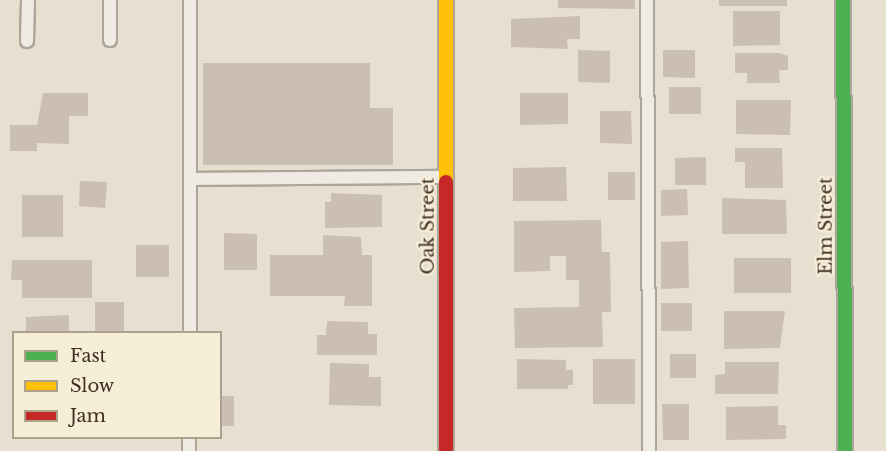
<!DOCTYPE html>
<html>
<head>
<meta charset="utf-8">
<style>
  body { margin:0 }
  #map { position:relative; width:886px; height:451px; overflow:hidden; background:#e7e0d1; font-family:"Libre Baskerville",serif }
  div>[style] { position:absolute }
  .building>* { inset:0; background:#cbbfb2 }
  .roads { filter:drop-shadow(2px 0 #ada599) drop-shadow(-2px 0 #ada599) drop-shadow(0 2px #ada599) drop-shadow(0 -2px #ada599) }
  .lane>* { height:12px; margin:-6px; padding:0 6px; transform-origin:6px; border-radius:6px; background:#efebe3 }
  .fast>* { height:14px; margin:-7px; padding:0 7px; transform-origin:7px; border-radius:7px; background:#4caf50 }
  .slow>* { height:14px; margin:-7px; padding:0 7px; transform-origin:7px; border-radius:7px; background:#ffc107 }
  .jam>* { height:14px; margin:-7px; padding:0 7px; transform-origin:7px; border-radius:7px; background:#c62828 }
  span { translate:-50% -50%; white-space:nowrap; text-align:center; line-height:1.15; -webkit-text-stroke:4.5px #f7eed8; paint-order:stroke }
  .street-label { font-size:18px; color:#3d2e20 }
  .legend { position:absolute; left:12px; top:331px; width:210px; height:108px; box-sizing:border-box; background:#f7eed8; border:2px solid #ada18e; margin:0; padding:8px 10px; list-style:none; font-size:18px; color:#3d2e20 }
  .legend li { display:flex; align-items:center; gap:12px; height:30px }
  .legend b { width:30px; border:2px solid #ada18e }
</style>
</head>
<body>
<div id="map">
  <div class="building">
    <i style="clip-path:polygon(558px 0,635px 0,635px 9px,558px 8px)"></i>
    <i style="clip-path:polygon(719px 0,787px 0,787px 6px,719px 6px)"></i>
    <i style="clip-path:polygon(733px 11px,780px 11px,780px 45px,733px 46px)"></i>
    <i style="clip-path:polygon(580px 16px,580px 39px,567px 39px,568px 49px,511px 47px,511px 19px)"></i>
    <i style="clip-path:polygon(578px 50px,610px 51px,610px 83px,578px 82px)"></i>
    <i style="clip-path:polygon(663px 50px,695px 50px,695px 78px,663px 77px)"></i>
    <i style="clip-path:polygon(735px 53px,779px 53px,788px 56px,788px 70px,779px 70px,780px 83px,747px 83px,747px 73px,735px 73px)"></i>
    <i style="clip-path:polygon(203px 63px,370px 63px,370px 108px,393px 108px,393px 165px,203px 165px)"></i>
    <i style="clip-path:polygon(669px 87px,701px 87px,701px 114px,669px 114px)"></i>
    <i style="clip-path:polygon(43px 93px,88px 93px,88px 116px,69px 116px,69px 144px,37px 143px,37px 151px,10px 151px,10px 125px,37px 125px)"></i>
    <i style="clip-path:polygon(520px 93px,568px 93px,568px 124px,520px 125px)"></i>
    <i style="clip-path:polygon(736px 100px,791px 100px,790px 135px,736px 134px)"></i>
    <i style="clip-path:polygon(600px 111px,631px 111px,632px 144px,600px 143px)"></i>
    <i style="clip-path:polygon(735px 148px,782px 148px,783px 188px,745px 188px,745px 162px,735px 162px)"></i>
    <i style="clip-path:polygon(706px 157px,706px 185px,675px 185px,675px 158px)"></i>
    <i style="clip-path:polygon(566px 167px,567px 201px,513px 201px,513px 168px)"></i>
    <i style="clip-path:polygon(608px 172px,635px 172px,635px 200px,608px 200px)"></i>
    <i style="clip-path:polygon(80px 181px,107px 182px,105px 208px,79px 206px)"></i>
    <i style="clip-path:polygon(687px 189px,688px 215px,661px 216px,661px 190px)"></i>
    <i style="clip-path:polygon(331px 193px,382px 195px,382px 227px,325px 228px,325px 202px,331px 202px)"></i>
    <i style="clip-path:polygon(22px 195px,63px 195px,63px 237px,22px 237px)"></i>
    <i style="clip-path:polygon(722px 198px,786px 200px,787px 234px,722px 234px)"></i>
    <i style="clip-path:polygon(601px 220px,602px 252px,610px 252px,611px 312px,602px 312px,603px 347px,515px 348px,514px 308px,579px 307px,579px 280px,566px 280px,566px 256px,550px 256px,550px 271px,514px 272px,514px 221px)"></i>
    <i style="clip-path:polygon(224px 233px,257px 234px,257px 270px,224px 270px)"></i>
    <i style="clip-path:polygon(323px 235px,361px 237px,362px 255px,372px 255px,372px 306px,344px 306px,345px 296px,270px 296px,270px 255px,323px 255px)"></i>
    <i style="clip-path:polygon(688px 241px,689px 288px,661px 289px,661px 242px)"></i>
    <i style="clip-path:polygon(136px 245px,169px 245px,169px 277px,136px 277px)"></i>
    <i style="clip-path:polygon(734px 258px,791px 258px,791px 293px,734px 293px)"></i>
    <i style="clip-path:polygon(12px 260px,92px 260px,92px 298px,22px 298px,22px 280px,11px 280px)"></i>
    <i style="clip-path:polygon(95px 302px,124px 302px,124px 331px,95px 331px)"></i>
    <i style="clip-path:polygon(661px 303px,692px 303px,692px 331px,661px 331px)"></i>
    <i style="clip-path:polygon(724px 311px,785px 311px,780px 348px,724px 349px)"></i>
    <i style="clip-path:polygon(69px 315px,69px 332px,26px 332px,26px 317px)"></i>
    <i style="clip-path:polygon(327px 321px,368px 322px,368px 334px,377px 334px,377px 355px,317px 355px,317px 335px,326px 335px)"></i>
    <i style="clip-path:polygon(670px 354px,696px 354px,696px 378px,670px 378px)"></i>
    <i style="clip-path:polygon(517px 359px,566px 360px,566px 370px,573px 370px,573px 385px,568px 385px,568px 389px,517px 389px)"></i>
    <i style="clip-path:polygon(593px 359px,635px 359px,635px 404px,593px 404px)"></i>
    <i style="clip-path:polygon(725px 362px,779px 362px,778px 394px,715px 394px,715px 375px,725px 374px)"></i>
    <i style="clip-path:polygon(330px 363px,369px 364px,369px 377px,381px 377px,381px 406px,329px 405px)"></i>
    <i style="clip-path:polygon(220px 396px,234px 396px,234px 426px,220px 426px)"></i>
    <i style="clip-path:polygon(662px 404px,689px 404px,689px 440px,663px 440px)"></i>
    <i style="clip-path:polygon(778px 406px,778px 425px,786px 425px,786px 439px,726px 440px,726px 407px)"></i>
  </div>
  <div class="roads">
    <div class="lane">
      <i style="left:647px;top:0;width:451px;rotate:89.7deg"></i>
      <i style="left:110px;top:40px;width:40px;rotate:-90deg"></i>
      <i style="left:27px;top:41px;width:41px;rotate:-88.6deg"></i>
      <i style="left:190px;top:179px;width:254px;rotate:-0.5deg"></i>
      <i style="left:190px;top:332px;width:332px;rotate:-90deg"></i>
      <i style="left:189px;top:451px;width:13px;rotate:-90deg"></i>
    </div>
    <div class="fast">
      <i style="left:843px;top:0;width:451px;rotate:89.7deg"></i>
    </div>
    <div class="slow">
      <i style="left:446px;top:0;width:182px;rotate:90deg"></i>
    </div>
    <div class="jam">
      <i style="left:446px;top:182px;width:269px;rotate:90deg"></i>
    </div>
  </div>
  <div class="street-label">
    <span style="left:428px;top:226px;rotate:-90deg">Oak Street</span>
    <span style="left:826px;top:226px;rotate:-90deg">Elm Street</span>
  </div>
  <ul class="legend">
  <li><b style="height:8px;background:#4caf50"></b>Fast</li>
  <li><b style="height:8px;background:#ffc107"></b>Slow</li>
  <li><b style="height:8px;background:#c62828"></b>Jam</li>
  </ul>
</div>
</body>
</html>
